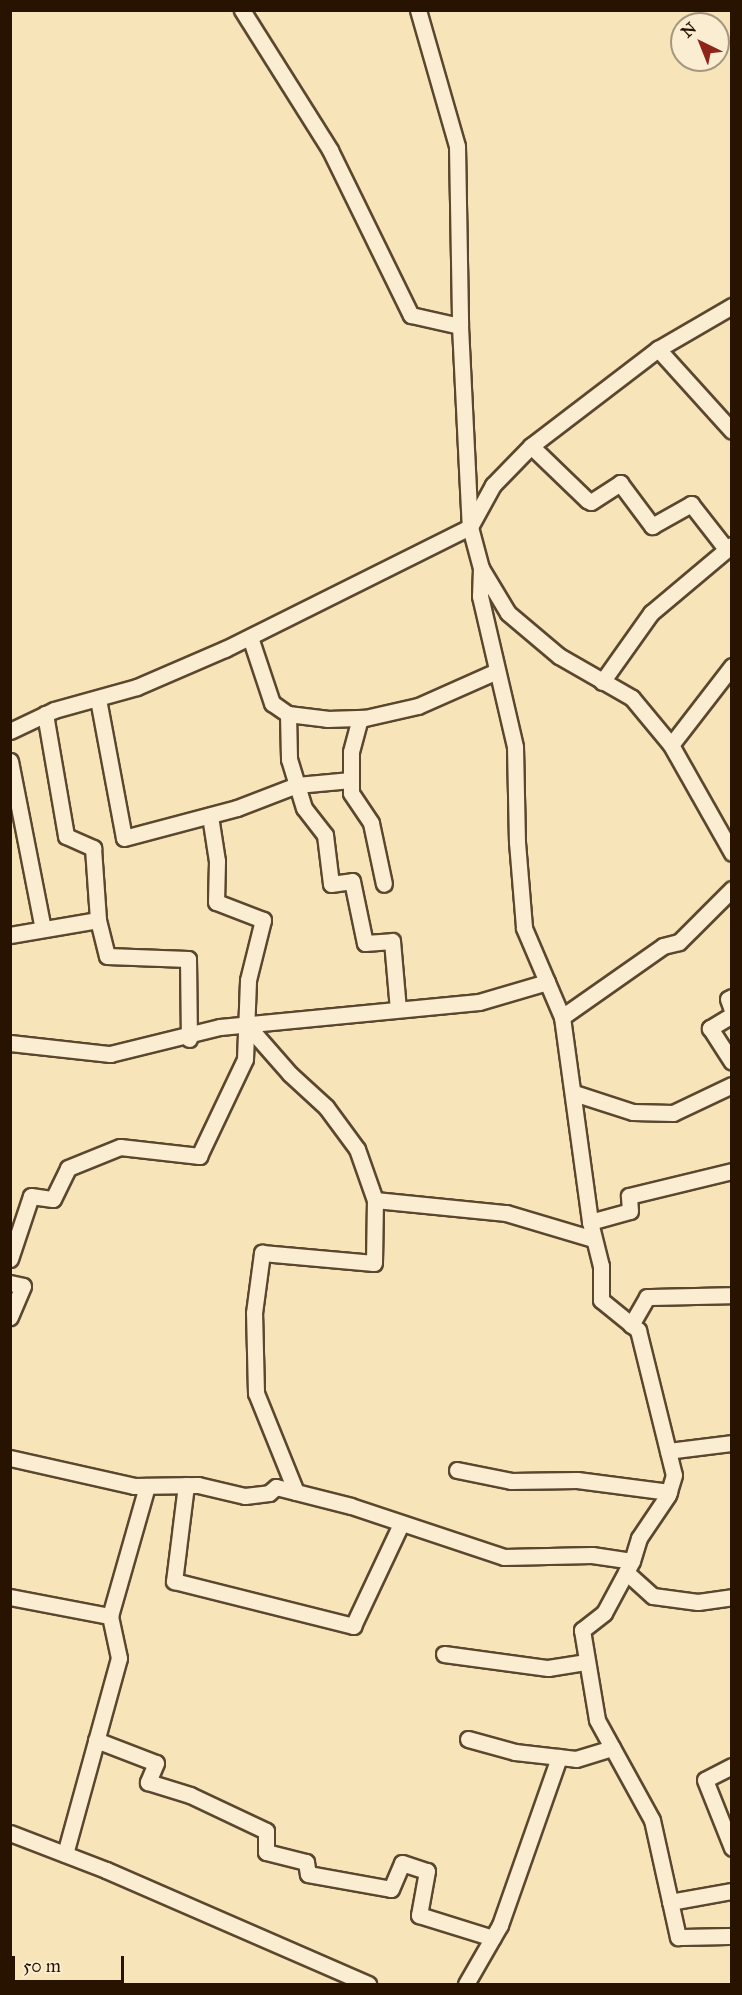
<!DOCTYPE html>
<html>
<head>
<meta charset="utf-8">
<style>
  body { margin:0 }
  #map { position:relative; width:742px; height:1995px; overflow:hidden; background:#f8e4b9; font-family:"IM FELL Great Primer",serif }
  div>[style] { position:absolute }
  .roads { filter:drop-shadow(2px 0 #5b472e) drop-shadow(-2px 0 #5b472e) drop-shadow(0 2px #5b472e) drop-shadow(0 -2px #5b472e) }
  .minor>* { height:15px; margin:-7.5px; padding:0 7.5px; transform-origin:7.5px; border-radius:7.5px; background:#faedd2 }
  span { translate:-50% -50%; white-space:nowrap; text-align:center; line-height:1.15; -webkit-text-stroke:4.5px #faedd2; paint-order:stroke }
  .frame { position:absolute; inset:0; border:12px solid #271300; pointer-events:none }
  .north { position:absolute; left:670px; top:12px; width:60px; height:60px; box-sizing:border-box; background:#faedd2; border:2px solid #a6967e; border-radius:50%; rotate:317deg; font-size:16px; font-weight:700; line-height:24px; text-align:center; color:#271300 }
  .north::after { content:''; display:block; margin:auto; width:21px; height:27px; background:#8f2418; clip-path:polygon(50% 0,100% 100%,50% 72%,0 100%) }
  .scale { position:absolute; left:12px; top:1956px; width:112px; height:27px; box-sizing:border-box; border:3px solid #271300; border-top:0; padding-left:8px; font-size:18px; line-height:21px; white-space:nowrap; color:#271300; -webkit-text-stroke:4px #faedd2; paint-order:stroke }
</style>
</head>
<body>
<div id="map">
  <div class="roads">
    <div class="minor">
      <i style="left:242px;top:10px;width:165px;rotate:57.8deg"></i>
      <i style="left:330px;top:150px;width:184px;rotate:63.9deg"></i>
      <i style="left:411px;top:315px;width:50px;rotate:12.7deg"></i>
      <i style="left:418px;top:10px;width:141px;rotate:74deg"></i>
      <i style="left:457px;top:146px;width:180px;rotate:89deg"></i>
      <i style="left:460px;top:326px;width:201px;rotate:87.2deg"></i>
      <i style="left:470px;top:527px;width:42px;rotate:75deg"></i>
      <i style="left:481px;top:568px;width:28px;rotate:92deg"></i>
      <i style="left:480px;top:596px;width:155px;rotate:76.9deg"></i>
      <i style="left:515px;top:747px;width:95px;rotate:88.8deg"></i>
      <i style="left:517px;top:842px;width:86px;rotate:85.3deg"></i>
      <i style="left:524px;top:928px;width:97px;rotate:66.9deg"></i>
      <i style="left:562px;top:1017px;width:207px;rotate:82.2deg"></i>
      <i style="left:590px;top:1222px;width:45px;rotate:76deg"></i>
      <i style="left:601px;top:1266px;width:34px;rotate:90deg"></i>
      <i style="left:601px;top:1300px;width:48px;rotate:39deg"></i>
      <i style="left:638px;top:1330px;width:149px;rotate:76.1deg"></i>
      <i style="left:674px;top:1475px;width:21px;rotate:107deg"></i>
      <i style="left:668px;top:1495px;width:52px;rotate:124deg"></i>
      <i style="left:639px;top:1538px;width:24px;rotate:107deg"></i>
      <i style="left:632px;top:1561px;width:59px;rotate:118.3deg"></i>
      <i style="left:604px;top:1613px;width:28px;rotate:142deg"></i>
      <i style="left:582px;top:1630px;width:91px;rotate:80.5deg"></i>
      <i style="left:597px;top:1720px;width:114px;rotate:61.2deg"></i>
      <i style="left:652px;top:1820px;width:120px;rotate:77.5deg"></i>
      <i style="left:678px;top:1937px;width:54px;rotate:-1.1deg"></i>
      <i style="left:658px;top:349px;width:110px;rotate:47.9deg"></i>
      <i style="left:531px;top:446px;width:78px;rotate:44deg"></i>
      <i style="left:587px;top:500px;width:4px;rotate:27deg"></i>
      <i style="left:591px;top:502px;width:35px;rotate:-33deg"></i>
      <i style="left:620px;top:483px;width:54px;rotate:53.3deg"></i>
      <i style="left:652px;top:526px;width:45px;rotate:-29.4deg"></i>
      <i style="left:691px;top:504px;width:57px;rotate:52.1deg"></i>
      <i style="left:481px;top:568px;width:52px;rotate:59deg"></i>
      <i style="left:508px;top:613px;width:67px;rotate:40.1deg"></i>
      <i style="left:559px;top:656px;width:84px;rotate:29.9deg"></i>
      <i style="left:632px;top:698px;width:61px;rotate:50.3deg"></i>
      <i style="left:671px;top:745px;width:124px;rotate:60.5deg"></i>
      <i style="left:250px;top:637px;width:70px;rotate:71.6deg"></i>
      <i style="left:272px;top:703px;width:19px;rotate:35deg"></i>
      <i style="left:288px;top:714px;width:45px;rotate:88.7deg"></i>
      <i style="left:289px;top:759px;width:51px;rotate:73deg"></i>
      <i style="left:304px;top:808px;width:34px;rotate:52deg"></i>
      <i style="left:325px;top:835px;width:49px;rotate:83deg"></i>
      <i style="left:331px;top:884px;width:21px;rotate:-8deg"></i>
      <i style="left:352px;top:881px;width:63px;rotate:78.2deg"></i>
      <i style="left:365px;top:943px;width:27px;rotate:-4deg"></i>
      <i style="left:392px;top:941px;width:68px;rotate:85deg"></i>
      <i style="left:602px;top:682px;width:85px;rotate:-54.6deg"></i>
      <i style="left:651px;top:613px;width:106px;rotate:-40deg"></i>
      <i style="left:98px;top:699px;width:141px;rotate:79.4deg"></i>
      <i style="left:124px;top:838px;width:117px;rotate:-14.9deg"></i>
      <i style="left:237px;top:808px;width:64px;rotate:-21deg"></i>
      <i style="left:297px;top:785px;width:54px;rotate:-5.3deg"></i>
      <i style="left:45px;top:714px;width:124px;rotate:80.2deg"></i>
      <i style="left:66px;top:836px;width:30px;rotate:24deg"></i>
      <i style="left:93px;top:848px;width:72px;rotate:86deg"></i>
      <i style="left:98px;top:920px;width:37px;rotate:76deg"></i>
      <i style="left:107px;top:956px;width:81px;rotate:2.1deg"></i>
      <i style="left:188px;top:959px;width:80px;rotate:89.3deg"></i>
      <i style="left:288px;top:714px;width:39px;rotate:7deg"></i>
      <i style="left:327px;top:719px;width:38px;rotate:-2deg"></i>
      <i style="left:365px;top:718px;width:54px;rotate:-12.8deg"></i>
      <i style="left:418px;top:706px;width:86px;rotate:-23.9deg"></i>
      <i style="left:360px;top:718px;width:35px;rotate:105deg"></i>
      <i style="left:351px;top:752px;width:41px;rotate:90deg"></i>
      <i style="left:351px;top:793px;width:36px;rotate:56deg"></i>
      <i style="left:371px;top:823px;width:62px;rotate:78deg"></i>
      <i style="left:10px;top:731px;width:49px;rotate:-25.5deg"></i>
      <i style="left:54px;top:710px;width:86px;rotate:-15.5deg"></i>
      <i style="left:137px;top:687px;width:96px;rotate:-23.4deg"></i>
      <i style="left:225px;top:649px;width:274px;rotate:-26.5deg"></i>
      <i style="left:470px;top:527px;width:48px;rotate:-61.3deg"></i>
      <i style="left:493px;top:485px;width:54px;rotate:-45.7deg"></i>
      <i style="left:531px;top:446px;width:160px;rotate:-37.4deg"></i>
      <i style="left:658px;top:349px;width:86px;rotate:-30.2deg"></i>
      <i style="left:671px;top:745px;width:100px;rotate:-52.3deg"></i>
      <i style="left:10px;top:761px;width:171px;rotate:78.9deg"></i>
      <i style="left:10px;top:935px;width:89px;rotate:-9.7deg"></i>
      <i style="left:732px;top:997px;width:4px;rotate:153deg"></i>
      <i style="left:728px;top:999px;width:12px;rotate:70deg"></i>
      <i style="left:732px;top:1015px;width:26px;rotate:149deg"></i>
      <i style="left:710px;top:1028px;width:40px;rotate:57.1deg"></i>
      <i style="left:562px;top:1017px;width:123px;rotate:-35.1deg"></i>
      <i style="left:663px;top:946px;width:16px;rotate:-14deg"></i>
      <i style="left:679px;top:942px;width:75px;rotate:-45deg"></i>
      <i style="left:247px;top:1025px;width:65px;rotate:48.7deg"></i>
      <i style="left:290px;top:1074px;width:49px;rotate:42.5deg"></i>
      <i style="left:326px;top:1107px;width:52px;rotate:53.6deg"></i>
      <i style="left:357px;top:1149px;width:54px;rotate:70.6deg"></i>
      <i style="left:10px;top:1043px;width:101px;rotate:6.3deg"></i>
      <i style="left:110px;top:1054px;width:113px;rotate:-13.8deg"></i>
      <i style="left:220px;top:1027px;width:260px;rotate:-5.5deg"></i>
      <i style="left:479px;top:1002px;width:71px;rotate:-16.4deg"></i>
      <i style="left:574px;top:1093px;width:62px;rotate:17.9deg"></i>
      <i style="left:633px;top:1112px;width:40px;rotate:1.4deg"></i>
      <i style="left:673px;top:1113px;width:65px;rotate:-25.4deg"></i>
      <i style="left:590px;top:1222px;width:41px;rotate:-15.4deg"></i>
      <i style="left:630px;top:1211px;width:15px;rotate:-94deg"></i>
      <i style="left:629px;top:1196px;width:106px;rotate:-13.6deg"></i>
      <i style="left:10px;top:1259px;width:66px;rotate:-71.6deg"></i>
      <i style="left:31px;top:1196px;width:22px;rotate:8deg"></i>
      <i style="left:53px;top:1199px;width:34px;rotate:-64deg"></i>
      <i style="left:68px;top:1168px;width:56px;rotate:-22deg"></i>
      <i style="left:120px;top:1147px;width:80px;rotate:6.5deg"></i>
      <i style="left:199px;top:1156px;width:107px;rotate:-64.6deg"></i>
      <i style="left:245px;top:1059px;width:79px;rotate:-87.8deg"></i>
      <i style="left:248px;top:980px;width:62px;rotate:-76deg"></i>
      <i style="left:263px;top:920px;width:50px;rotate:-159deg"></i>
      <i style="left:216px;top:902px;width:41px;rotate:-88.6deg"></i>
      <i style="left:217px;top:861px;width:46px;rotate:-98.8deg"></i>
      <i style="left:10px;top:1283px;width:13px;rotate:13deg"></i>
      <i style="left:23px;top:1286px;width:34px;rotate:113deg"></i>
      <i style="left:631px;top:1325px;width:32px;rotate:-60deg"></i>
      <i style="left:647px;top:1297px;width:85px;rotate:-1.3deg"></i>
      <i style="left:668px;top:1451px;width:64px;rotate:-7.1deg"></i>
      <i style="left:10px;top:1458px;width:127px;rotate:12.7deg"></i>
      <i style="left:134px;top:1486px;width:64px;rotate:-0.9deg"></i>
      <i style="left:198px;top:1485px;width:48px;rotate:13.2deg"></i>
      <i style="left:245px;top:1496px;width:24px;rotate:-7deg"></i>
      <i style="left:269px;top:1493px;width:9px;rotate:-41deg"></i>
      <i style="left:276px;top:1487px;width:77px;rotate:14.2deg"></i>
      <i style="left:351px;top:1506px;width:161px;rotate:18.4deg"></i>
      <i style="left:504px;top:1557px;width:88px;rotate:-1.3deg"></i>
      <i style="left:592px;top:1555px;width:40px;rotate:8.5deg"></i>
      <i style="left:457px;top:1470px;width:55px;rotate:11.5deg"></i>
      <i style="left:511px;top:1481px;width:66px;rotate:-0.9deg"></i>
      <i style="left:577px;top:1480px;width:93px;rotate:7.4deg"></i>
      <i style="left:186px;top:1485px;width:97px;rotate:97.1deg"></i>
      <i style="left:174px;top:1581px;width:185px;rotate:14.1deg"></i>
      <i style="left:353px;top:1626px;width:113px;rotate:-64.8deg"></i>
      <i style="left:296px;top:1492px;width:107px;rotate:-112deg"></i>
      <i style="left:256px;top:1393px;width:80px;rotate:-91.4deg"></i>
      <i style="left:254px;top:1313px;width:61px;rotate:-82.4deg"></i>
      <i style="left:262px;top:1253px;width:112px;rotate:5.1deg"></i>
      <i style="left:374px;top:1263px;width:63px;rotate:-89.1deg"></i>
      <i style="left:375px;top:1200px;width:132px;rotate:5.7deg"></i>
      <i style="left:506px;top:1213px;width:91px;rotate:16.6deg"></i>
      <i style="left:626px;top:1572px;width:36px;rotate:42deg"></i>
      <i style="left:653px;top:1596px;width:45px;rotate:7.6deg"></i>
      <i style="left:698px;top:1602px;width:34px;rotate:-8deg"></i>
      <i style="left:10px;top:1597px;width:102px;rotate:10.8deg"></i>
      <i style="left:444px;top:1654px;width:105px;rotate:7.7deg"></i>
      <i style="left:548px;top:1668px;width:39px;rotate:-9deg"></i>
      <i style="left:468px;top:1739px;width:49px;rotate:15.5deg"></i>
      <i style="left:515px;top:1752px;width:61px;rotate:6.5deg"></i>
      <i style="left:576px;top:1759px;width:38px;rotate:-17deg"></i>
      <i style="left:96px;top:1740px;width:64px;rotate:21deg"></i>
      <i style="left:156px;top:1763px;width:21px;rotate:113deg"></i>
      <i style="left:148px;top:1782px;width:44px;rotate:17.2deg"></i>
      <i style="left:190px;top:1795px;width:84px;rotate:25.3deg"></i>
      <i style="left:266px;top:1831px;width:21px;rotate:90deg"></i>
      <i style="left:266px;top:1852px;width:41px;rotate:14deg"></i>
      <i style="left:306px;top:1862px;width:12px;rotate:81deg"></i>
      <i style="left:308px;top:1874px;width:84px;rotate:10.2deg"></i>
      <i style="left:391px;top:1889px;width:28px;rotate:-67deg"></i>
      <i style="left:402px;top:1863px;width:26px;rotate:18deg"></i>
      <i style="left:427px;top:1871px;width:45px;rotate:100.3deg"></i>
      <i style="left:419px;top:1915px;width:77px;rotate:17.3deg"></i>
      <i style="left:732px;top:1766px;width:30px;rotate:153deg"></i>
      <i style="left:705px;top:1780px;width:73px;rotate:68.3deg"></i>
      <i style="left:10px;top:1833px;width:103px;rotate:21.1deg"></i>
      <i style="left:106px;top:1870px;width:286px;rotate:23.5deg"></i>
      <i style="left:65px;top:1854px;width:203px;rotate:-74.6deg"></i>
      <i style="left:119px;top:1658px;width:43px;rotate:-102.1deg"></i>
      <i style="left:110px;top:1616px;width:135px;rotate:-74.1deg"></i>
      <i style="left:670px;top:1902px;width:63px;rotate:-10.1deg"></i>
      <i style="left:466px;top:1984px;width:68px;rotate:-60deg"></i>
      <i style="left:500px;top:1925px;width:178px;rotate:-70.6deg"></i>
    </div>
  </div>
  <div class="frame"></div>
  <div class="north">N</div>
  <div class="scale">50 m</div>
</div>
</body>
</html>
